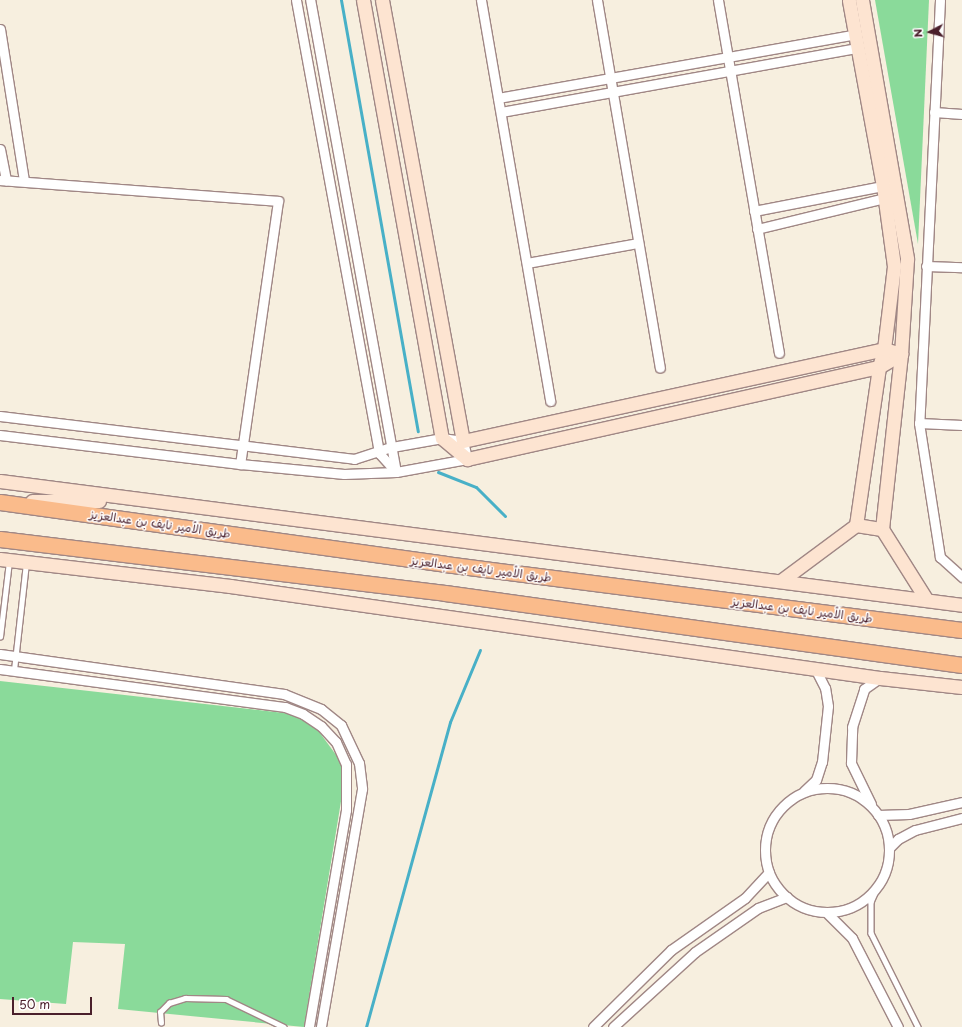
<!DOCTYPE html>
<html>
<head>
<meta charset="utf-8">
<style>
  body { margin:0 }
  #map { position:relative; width:962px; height:1027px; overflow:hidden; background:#f7efdf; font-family:"Playpen Sans","Playpen Sans Arabic",sans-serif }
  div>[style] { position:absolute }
  .green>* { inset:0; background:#8ada9a }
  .stream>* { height:3px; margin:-1.5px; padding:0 1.5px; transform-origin:1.5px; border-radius:1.5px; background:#48b0c7 }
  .roads { filter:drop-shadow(1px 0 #a08785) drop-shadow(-1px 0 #a08785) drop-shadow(0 1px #a08785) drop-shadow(0 -1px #a08785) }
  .service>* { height:4.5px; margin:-2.25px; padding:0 2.25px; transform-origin:2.25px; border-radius:2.25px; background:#fff }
  .minor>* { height:9px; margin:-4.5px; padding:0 4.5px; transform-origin:4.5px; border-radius:4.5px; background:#fff }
  .minor>.ring { margin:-4.5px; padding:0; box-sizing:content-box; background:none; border:9px solid #fff; border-radius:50% }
  .secondary>* { height:13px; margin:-6.5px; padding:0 6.5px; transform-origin:6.5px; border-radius:6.5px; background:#fde4d1 }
  .trunk>* { height:15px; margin:-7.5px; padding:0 7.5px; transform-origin:7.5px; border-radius:7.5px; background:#fabb8b }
  span { translate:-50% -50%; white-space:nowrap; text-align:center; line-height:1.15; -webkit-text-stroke:3px #fff; paint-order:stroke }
  .street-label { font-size:12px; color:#4a1f2b }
  .north { position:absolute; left:910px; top:12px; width:40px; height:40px; -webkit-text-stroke:3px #fff; paint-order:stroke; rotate:264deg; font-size:11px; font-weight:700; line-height:16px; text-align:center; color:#4a1f2b }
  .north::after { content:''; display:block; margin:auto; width:14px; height:18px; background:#4a1f2b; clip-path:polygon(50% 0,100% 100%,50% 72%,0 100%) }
  .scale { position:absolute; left:12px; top:997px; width:80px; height:18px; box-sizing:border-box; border:2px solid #4a1f2b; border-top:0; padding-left:5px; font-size:12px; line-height:14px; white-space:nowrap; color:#4a1f2b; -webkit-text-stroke:3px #fff; paint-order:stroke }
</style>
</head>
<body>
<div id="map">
  <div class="green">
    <i style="clip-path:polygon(875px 0,929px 0,918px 244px)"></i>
    <i style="clip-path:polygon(0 681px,284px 713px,301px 718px,317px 729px,342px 763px,344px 783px,304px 1027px,118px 1009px,125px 944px,73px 942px,66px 1004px,0 999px)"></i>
  </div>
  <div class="stream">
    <i style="left:341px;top:0;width:438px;rotate:79.9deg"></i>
    <i style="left:438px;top:472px;width:41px;rotate:21.5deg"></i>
    <i style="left:476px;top:487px;width:41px;rotate:45deg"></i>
    <i style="left:366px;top:1027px;width:316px;rotate:-74.6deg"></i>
    <i style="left:450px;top:722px;width:78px;rotate:-67.4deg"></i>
  </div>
  <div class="roads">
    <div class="service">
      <i style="left:0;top:637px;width:77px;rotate:-83.2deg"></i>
      <i style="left:14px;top:670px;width:108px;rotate:-83.6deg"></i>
      <i style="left:880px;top:882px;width:22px;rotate:114deg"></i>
      <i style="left:871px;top:902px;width:31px;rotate:90deg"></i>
      <i style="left:871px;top:933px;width:105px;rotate:63.4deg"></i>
      <i style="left:161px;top:1023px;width:11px;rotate:-95deg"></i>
      <i style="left:160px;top:1012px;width:13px;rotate:-45deg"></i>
      <i style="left:169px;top:1003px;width:17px;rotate:-17deg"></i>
      <i style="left:185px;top:998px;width:41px;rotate:1.4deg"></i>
      <i style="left:226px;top:999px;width:64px;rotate:25.8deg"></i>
    </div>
    <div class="minor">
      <i style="left:296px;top:0;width:461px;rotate:79.6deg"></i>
      <i style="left:379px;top:453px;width:25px;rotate:48deg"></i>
      <i style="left:396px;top:472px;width:480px;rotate:-100.3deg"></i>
      <i style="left:481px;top:0;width:407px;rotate:80.2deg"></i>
      <i style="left:597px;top:0;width:373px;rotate:80.3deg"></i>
      <i style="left:718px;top:0;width:358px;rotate:80.2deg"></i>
      <i style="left:940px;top:0;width:424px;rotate:92.8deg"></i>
      <i style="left:919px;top:423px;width:136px;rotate:81.1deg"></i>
      <i style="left:940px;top:557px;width:30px;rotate:42deg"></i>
      <i style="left:0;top:29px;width:154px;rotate:81deg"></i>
      <i style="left:498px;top:98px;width:364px;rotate:-10.1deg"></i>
      <i style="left:501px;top:112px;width:362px;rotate:-10.2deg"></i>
      <i style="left:934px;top:112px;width:28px;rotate:4deg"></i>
      <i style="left:0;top:149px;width:32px;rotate:79deg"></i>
      <i style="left:0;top:180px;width:279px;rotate:4.3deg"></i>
      <i style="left:278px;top:201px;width:266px;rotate:98.2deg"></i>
      <i style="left:754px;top:211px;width:131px;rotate:-11deg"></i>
      <i style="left:757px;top:229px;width:132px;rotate:-13.6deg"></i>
      <i style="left:527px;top:263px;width:113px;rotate:-10.2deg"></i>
      <i style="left:926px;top:266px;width:36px;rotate:2deg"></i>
      <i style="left:0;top:416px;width:357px;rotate:6.9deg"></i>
      <i style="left:354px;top:459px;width:40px;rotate:-18deg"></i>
      <i style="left:392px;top:447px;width:51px;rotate:-10.2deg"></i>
      <i style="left:442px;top:438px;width:21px;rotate:8deg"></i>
      <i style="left:463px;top:441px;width:18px;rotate:77deg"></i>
      <i style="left:467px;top:459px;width:72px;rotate:169.6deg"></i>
      <i style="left:396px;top:472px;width:52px;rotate:177.8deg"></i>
      <i style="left:344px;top:474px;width:104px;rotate:-174.5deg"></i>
      <i style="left:240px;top:464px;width:242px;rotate:-173.1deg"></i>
      <i style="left:919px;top:423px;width:43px;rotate:2.7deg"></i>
      <i style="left:0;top:654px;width:287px;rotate:8deg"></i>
      <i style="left:284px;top:694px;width:40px;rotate:22deg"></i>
      <i style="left:321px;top:709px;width:26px;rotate:39deg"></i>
      <i style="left:341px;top:725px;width:42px;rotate:64.7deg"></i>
      <i style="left:359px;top:763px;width:26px;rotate:83deg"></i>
      <i style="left:362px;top:789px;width:242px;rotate:99.8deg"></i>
      <i style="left:0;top:669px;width:288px;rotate:7.6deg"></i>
      <i style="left:285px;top:707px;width:19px;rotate:21deg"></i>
      <i style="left:303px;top:714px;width:22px;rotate:34deg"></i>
      <i style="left:321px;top:726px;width:22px;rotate:47deg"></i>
      <i style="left:336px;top:742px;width:24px;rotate:66deg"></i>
      <i style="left:346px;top:764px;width:46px;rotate:90deg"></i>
      <i style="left:346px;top:810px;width:220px;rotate:99.7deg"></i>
      <i class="ring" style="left:765px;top:788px;width:115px;height:115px"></i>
      <i style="left:804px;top:791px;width:16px;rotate:-43deg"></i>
      <i style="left:816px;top:780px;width:19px;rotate:-72deg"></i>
      <i style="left:822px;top:762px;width:56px;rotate:-83.9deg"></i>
      <i style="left:828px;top:706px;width:18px;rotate:-99deg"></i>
      <i style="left:825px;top:688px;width:22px;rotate:-117deg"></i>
      <i style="left:871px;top:804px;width:46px;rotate:-116deg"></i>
      <i style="left:851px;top:763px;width:36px;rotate:-88deg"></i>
      <i style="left:852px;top:727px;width:40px;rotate:-72deg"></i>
      <i style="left:864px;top:689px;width:19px;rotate:-35deg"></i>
      <i style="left:878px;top:815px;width:31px;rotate:-2deg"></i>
      <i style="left:909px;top:814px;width:54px;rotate:-12.8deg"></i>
      <i style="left:889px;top:848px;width:13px;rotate:-45deg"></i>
      <i style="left:898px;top:839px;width:19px;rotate:-28deg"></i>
      <i style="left:915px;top:830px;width:49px;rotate:-14.3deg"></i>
      <i style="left:826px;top:912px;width:37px;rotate:45deg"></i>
      <i style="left:852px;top:938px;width:100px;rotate:62.7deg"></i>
      <i style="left:593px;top:1027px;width:110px;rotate:-44.6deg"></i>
      <i style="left:671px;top:950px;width:90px;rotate:-35.1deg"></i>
      <i style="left:745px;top:898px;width:35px;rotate:-47deg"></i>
      <i style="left:613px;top:1027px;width:111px;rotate:-42.4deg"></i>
      <i style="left:695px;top:952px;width:77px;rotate:-34.9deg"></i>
      <i style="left:758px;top:908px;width:31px;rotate:-21deg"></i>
    </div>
    <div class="secondary">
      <i style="left:363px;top:0;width:445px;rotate:79.8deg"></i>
      <i style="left:442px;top:438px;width:33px;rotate:40deg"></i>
      <i style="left:467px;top:459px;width:422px;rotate:-12.6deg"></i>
      <i style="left:879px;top:367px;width:26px;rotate:-31deg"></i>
      <i style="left:382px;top:0;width:448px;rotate:79.6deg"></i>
      <i style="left:463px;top:441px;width:431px;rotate:-12.3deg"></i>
      <i style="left:884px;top:349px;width:18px;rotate:16deg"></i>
      <i style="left:862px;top:0;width:263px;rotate:80.1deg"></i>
      <i style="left:907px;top:259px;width:95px;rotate:93.6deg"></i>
      <i style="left:901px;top:354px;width:176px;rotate:96.2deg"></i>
      <i style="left:882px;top:529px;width:83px;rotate:57.8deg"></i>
      <i style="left:0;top:481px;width:970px;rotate:7.34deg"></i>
      <i style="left:32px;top:501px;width:67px"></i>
      <i style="left:856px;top:525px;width:26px;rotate:9deg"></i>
      <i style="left:0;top:559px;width:232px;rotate:6.7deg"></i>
      <i style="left:230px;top:586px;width:656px;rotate:8.06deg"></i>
      <i style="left:880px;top:678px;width:82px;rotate:6.3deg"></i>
      <i style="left:782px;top:580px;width:92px;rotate:-36.6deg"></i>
      <i style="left:856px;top:525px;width:160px;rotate:-81.7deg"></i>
      <i style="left:879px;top:367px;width:19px;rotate:-74deg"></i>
      <i style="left:884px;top:349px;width:84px;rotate:-83.1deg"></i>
      <i style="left:894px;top:266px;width:81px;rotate:-97.8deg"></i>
      <i style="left:883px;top:186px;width:189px;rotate:-100.4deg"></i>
    </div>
    <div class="trunk">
      <i style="left:0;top:502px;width:449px;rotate:7.9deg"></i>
      <i style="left:445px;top:564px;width:521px;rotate:7.28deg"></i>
      <i style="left:0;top:539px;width:448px;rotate:6.9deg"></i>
      <i style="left:445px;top:593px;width:522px;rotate:7.93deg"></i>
    </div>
  </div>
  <div class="street-label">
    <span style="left:160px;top:524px;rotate:8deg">طريق الأمير نايف بن عبدالعزيز</span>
    <span style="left:481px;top:569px;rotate:7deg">طريق الأمير نايف بن عبدالعزيز</span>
    <span style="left:802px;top:610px;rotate:7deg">طريق الأمير نايف بن عبدالعزيز</span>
  </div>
  <div class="north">N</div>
  <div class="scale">50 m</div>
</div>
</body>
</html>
